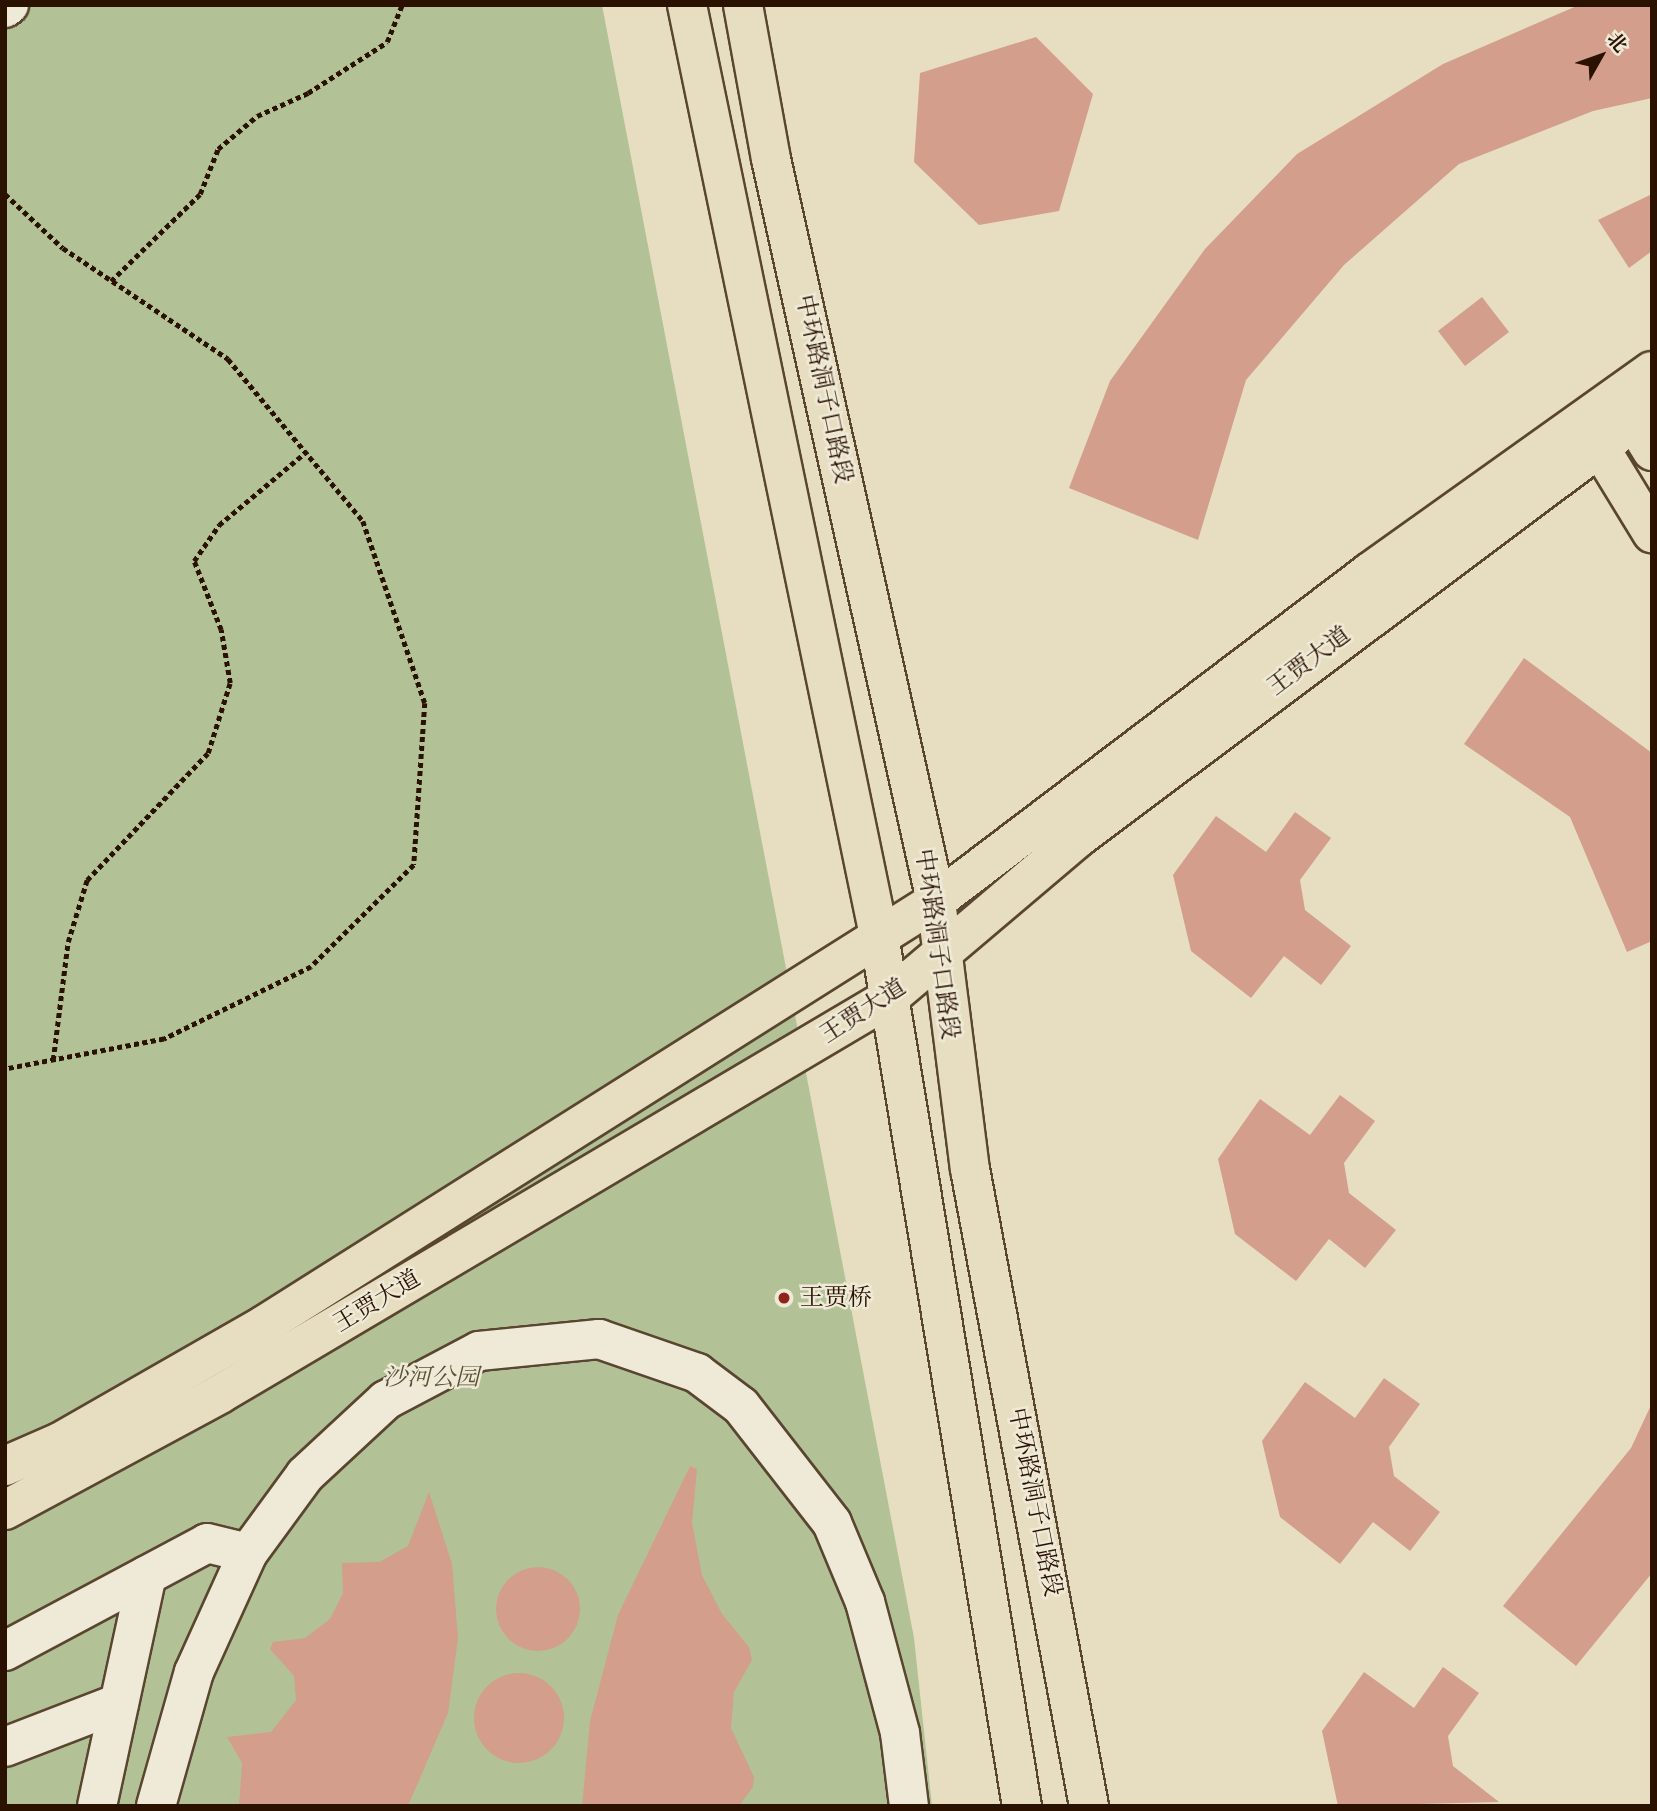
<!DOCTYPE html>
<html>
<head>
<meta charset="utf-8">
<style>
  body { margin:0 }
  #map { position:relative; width:1657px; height:1811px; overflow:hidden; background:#e7dec1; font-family:"IM FELL French Canon","Noto Serif SC",serif }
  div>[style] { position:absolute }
  .green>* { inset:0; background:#b2c296 }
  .building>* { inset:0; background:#d39e8c }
  .round { border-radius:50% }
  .path>* { height:4.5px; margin-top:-2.25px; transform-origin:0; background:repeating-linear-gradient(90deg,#2b1200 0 5px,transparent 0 8.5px) }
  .roads { filter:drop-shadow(2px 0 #5a4530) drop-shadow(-2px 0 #5a4530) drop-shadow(0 2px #5a4530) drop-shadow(0 -2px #5a4530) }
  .minor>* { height:38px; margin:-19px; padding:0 19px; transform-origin:19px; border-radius:19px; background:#efead7 }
  .major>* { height:38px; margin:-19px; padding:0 19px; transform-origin:19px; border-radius:19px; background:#e7dec1 }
  .dots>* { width:19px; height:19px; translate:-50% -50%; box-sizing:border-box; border:4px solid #efead7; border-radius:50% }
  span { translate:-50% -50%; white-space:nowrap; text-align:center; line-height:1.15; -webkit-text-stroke:5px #efead7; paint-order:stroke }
  .street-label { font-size:24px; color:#2b1200 }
  .poi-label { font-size:24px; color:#2b1200 }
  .left { translate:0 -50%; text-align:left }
  .park-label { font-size:24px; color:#5a5034; font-style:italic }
  .frame { position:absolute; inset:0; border:7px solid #2b1200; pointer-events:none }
  .north { position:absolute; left:1566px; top:21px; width:70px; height:70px; -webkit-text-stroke:5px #efead7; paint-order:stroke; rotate:50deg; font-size:19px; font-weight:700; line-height:28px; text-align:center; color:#2b1200 }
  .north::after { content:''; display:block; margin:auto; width:24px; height:32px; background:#2b1200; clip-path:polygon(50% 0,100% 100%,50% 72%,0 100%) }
</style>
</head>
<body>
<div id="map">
  <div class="green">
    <i style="clip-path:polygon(5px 5px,602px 5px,914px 1638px,932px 1806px,5px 1806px)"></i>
  </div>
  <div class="building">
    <i style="clip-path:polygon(1579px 5px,1652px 5px,1652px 98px,1593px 111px,1459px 164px,1344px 265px,1246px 380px,1198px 540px,1069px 488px,1110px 381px,1205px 249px,1297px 154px,1443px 64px)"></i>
    <i style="clip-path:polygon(1036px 37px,1093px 94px,1059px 211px,979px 225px,914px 162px,920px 73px)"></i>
    <i style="clip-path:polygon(1652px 194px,1652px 251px,1629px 268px,1598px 220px)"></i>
    <i style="clip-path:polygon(1482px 297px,1509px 332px,1465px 366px,1438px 331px)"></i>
    <i style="clip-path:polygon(1524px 658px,1652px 753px,1652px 941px,1627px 952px,1570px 817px,1464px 744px)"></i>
    <i style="clip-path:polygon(1295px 812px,1331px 838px,1300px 880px,1305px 910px,1351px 946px,1321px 985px,1284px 956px,1251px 998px,1191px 951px,1173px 875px,1216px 816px,1266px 852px)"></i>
    <i style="clip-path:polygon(1340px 1095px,1375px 1121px,1344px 1163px,1349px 1193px,1396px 1230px,1365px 1268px,1329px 1239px,1296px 1281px,1235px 1234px,1218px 1159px,1260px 1099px,1310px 1135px)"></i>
    <i style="clip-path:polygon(1384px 1378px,1420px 1404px,1389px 1447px,1394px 1476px,1440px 1512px,1410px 1551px,1373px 1522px,1340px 1564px,1280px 1517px,1262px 1441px,1305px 1382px,1355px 1418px)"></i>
    <i style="clip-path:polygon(1652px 1403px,1652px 1573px,1576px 1666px,1503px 1606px,1631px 1448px)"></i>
    <i style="clip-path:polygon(690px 1466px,697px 1469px,692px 1523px,702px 1575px,722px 1614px,749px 1647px,752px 1660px,734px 1692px,731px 1728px,754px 1777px,753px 1787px,739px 1806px,582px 1806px,590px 1721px,618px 1615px)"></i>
    <i style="clip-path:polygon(429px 1492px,452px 1564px,458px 1638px,448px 1713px,408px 1806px,239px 1806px,242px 1763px,227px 1737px,271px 1732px,296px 1700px,294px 1676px,270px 1649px,273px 1642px,305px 1638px,330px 1619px,343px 1593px,342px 1563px,379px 1562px,408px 1546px)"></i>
    <i class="round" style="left:496px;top:1567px;width:84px;height:84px"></i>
    <i style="clip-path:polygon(1443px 1667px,1479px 1693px,1448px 1736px,1453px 1766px,1499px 1802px,1338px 1806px,1322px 1731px,1364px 1672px,1414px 1708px)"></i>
    <i class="round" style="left:474px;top:1673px;width:90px;height:90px"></i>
  </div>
  <div class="path">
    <i style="left:5px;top:194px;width:79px;rotate:43deg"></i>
    <i style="left:63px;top:248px;width:199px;rotate:33.9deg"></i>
    <i style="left:228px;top:359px;width:211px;rotate:50.2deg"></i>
    <i style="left:363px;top:521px;width:192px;rotate:71.2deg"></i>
    <i style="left:425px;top:703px;width:162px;rotate:93.9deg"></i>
    <i style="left:414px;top:865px;width:145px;rotate:135.3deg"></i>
    <i style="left:311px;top:967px;width:164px;rotate:153.9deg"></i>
    <i style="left:164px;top:1039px;width:162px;rotate:169.3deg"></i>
    <i style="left:111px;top:281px;width:124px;rotate:-44.3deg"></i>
    <i style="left:200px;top:194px;width:48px;rotate:-68.2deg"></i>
    <i style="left:218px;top:149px;width:51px;rotate:-40.2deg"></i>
    <i style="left:257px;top:116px;width:56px;rotate:-24.3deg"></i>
    <i style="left:308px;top:93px;width:94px;rotate:-32.8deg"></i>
    <i style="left:387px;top:42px;width:40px;rotate:-68deg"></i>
    <i style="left:53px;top:1060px;width:119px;rotate:-82.8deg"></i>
    <i style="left:68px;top:942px;width:65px;rotate:-73deg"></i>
    <i style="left:87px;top:880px;width:175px;rotate:-46.4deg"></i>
    <i style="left:208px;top:753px;width:73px;rotate:-72.6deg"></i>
    <i style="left:230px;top:683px;width:54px;rotate:-99.6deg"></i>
    <i style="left:221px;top:630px;width:74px;rotate:-111.4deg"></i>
    <i style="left:194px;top:561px;width:44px;rotate:-55.2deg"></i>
    <i style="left:219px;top:525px;width:114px;rotate:-40deg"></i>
  </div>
  <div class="roads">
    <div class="minor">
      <i style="left:5px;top:8px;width:5px;rotate:-37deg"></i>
      <i style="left:5px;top:1651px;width:229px;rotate:-28.1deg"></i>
      <i style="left:207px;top:1543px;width:42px;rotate:13.7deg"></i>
      <i style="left:5px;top:1747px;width:122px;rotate:-21.1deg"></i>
      <i style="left:97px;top:1806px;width:236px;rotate:-77.8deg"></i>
      <i style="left:156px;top:1806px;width:139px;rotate:-74.2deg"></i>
      <i style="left:194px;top:1672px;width:131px;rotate:-65.6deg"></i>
      <i style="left:248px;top:1553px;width:97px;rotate:-53.8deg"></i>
      <i style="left:305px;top:1475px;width:110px;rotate:-42.8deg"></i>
      <i style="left:386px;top:1400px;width:105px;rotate:-27.8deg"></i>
      <i style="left:479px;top:1351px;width:121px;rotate:-5.7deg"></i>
      <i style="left:599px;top:1339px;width:104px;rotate:19.1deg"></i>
      <i style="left:697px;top:1373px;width:55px;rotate:36.9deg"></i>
      <i style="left:741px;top:1406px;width:148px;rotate:52.1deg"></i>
      <i style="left:832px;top:1523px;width:86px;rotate:67.3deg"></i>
      <i style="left:865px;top:1602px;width:136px;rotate:75deg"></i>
      <i style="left:900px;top:1733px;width:74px;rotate:83deg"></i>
    </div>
    <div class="major">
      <i style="left:687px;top:5px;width:950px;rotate:78.34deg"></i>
      <i style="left:879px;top:935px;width:883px;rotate:80.68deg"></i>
      <i style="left:743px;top:5px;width:157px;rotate:79.7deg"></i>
      <i style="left:771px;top:159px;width:760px;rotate:77.46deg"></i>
      <i style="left:936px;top:901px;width:270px;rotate:82.8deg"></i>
      <i style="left:970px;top:1169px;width:648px;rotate:79.42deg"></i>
      <i style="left:1620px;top:399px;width:61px;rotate:58.4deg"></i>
      <i style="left:1586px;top:425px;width:127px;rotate:58.6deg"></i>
      <i style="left:5px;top:1466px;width:60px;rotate:-23.6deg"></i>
      <i style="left:60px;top:1442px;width:235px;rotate:-29.8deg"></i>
      <i style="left:264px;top:1325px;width:795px;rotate:-32.25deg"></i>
      <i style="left:936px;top:901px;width:545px;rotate:-37.16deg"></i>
      <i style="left:1370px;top:572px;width:346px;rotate:-35.5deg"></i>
      <i style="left:5px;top:1510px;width:244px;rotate:-28.3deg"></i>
      <i style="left:220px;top:1394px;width:777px;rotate:-30.62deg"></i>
      <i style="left:889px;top:998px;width:249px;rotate:-40.3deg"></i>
      <i style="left:1079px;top:837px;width:716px;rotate:-36.82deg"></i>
    </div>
  </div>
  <div class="dots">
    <i style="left:784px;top:1298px;background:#8f2418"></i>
  </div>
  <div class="street-label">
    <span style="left:824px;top:389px;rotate:78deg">中环路洞子口路段</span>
    <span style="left:1309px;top:661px;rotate:-37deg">王贾大道</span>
    <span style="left:937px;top:944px;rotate:82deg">中环路洞子口路段</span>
    <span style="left:863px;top:1011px;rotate:-33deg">王贾大道</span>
    <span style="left:377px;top:1301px;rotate:-31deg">王贾大道</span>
    <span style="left:1035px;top:1502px;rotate:79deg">中环路洞子口路段</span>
  </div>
  <div class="poi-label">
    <span class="left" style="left:800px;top:1298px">王贾桥</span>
  </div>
  <div class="park-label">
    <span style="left:431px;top:1378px">沙河公园</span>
  </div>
  <div class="frame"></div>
  <div class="north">北</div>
</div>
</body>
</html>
